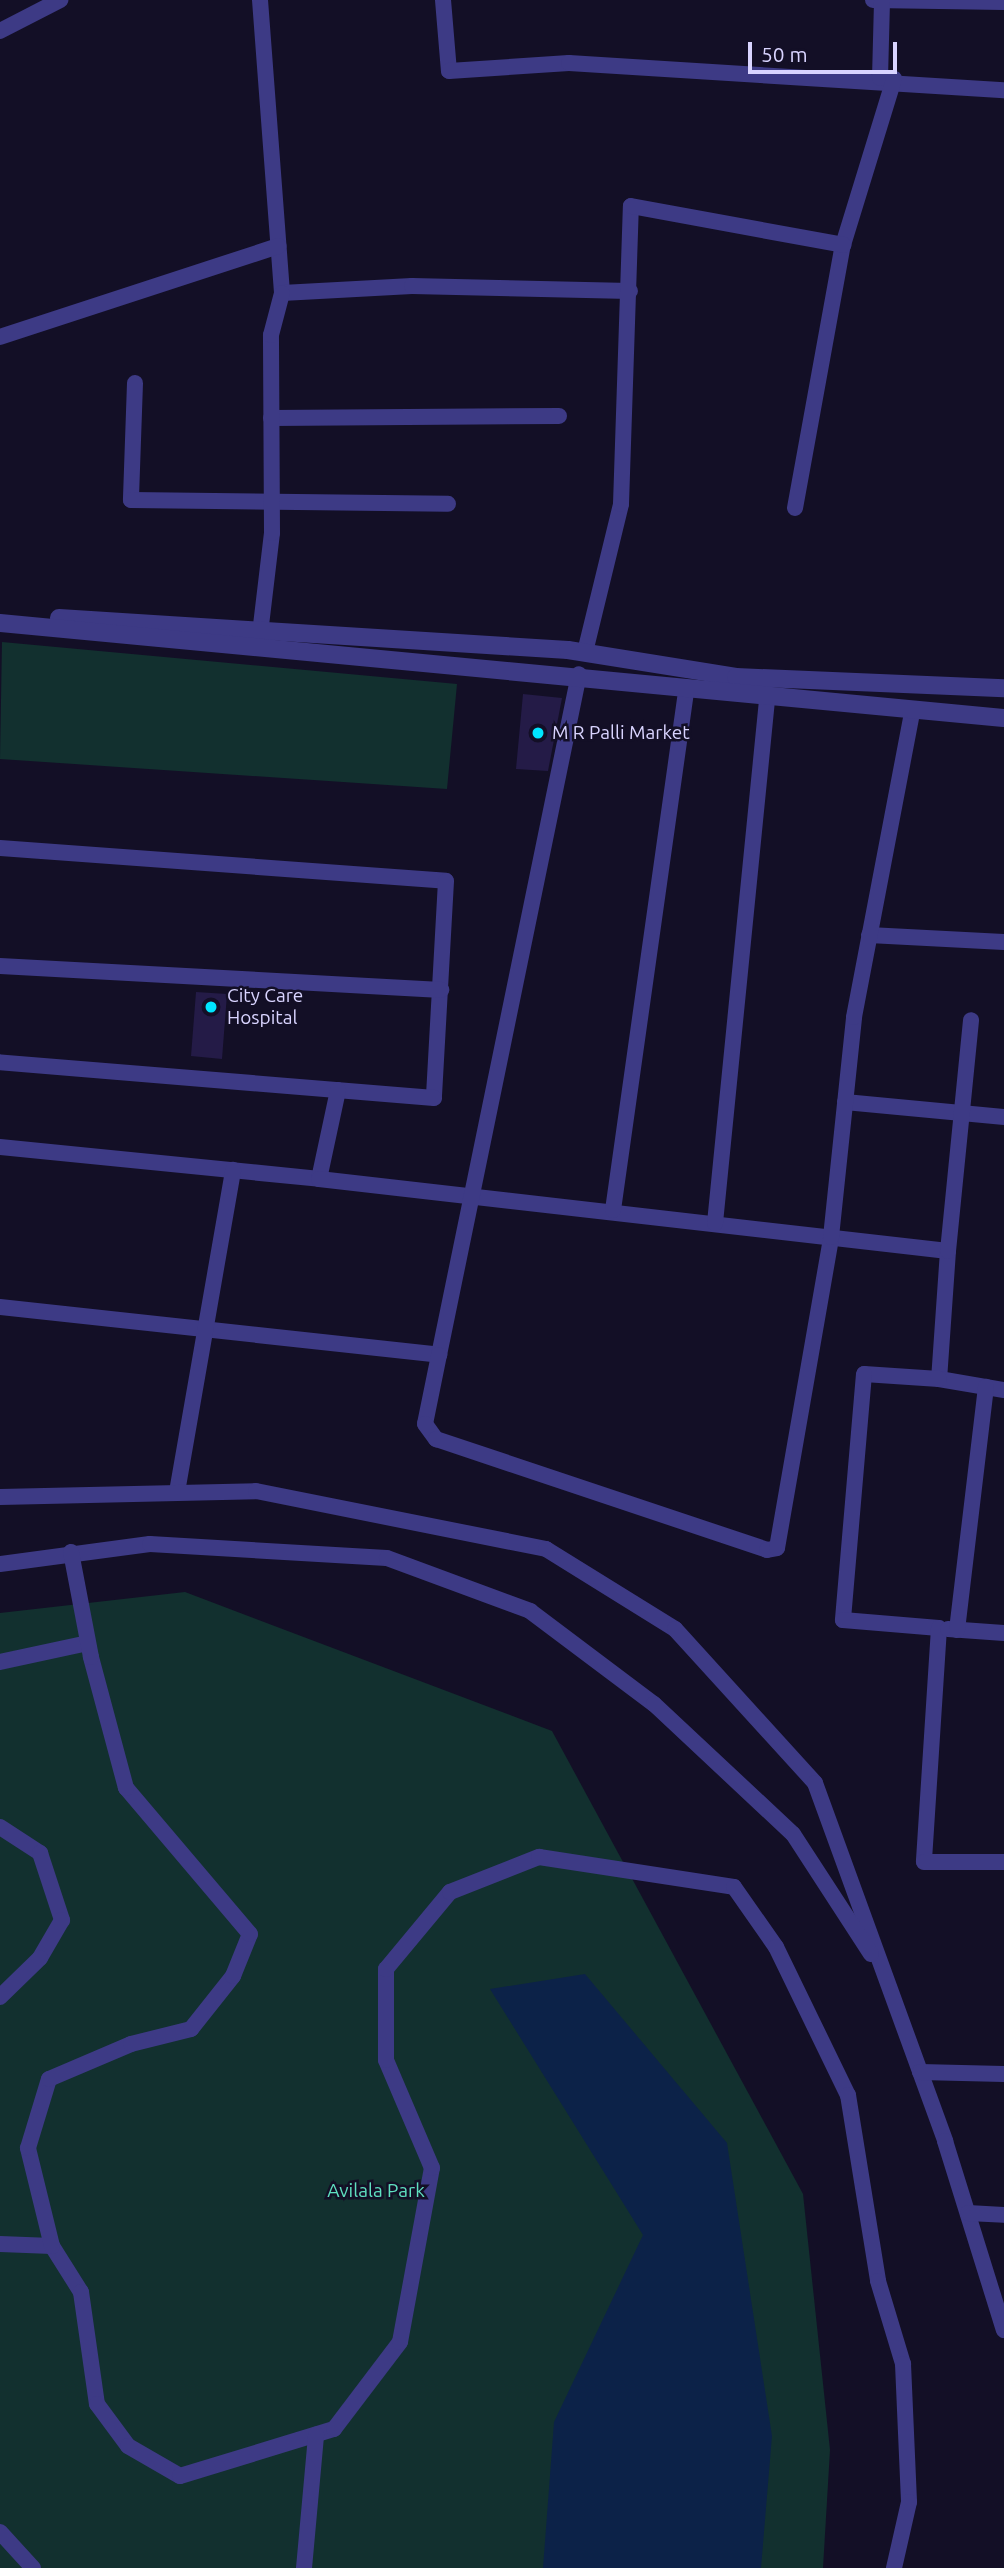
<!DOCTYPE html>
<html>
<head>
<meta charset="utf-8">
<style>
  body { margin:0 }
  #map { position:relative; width:1004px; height:2568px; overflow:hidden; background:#130f26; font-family:Ubuntu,sans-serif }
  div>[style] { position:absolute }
  .green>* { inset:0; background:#12302f }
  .water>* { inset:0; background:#0c2248 }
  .building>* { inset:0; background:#241b47 }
  .minor>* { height:16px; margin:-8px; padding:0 8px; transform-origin:8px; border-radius:8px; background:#3d3a85 }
  .tertiary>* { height:18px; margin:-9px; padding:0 9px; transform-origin:9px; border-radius:9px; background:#3d3a85 }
  .dots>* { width:19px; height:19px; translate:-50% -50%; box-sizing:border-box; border:4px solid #130f26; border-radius:50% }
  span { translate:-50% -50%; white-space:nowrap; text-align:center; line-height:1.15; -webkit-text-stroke:5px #130f26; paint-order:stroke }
  .poi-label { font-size:19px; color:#d9d4ff }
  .left { translate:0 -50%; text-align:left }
  .park-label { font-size:19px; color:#5fe0c0 }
  .scale { position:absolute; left:748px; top:42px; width:149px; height:32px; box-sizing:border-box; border:4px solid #d9d4ff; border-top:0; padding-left:9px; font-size:21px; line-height:24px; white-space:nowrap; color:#d9d4ff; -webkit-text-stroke:5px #130f26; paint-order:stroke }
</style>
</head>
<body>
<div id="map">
  <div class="green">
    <i style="clip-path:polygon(2px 642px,457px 684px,447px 789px,0 759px)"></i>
    <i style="clip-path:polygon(185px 1592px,552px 1731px,803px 2194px,830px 2450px,823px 2568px,0 2568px,0 1613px)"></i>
  </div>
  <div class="water">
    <i style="clip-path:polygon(585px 1974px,727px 2143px,772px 2436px,761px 2568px,543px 2568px,554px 2422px,643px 2235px,490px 1989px)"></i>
  </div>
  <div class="building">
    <i style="clip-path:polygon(523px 694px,562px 698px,548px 771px,516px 769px)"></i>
    <i style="clip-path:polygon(196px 992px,227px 994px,222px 1059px,191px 1056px)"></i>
  </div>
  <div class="minor">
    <i style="left:260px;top:0;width:294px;rotate:85.7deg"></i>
    <i style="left:282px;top:293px;width:130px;rotate:-3.1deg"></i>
    <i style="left:412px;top:286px;width:218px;rotate:1.3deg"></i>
    <i style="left:443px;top:0;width:71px;rotate:85.2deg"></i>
    <i style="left:449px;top:71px;width:120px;rotate:-3.8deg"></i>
    <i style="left:569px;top:63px;width:436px;rotate:3.6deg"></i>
    <i style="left:873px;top:0;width:131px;rotate:0.9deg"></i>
    <i style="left:0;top:31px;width:68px;rotate:-27.3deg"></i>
    <i style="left:880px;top:78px;width:77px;rotate:-88.5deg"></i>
    <i style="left:0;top:337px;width:293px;rotate:-18.1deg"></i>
    <i style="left:135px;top:383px;width:117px;rotate:92deg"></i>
    <i style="left:131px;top:500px;width:317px;rotate:0.7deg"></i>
    <i style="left:271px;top:418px;width:288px;rotate:-0.4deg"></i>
    <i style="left:795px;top:508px;width:267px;rotate:-79.7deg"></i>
    <i style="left:843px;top:245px;width:174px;rotate:-72.9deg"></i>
    <i style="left:259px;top:642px;width:110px;rotate:-83.2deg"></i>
    <i style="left:272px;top:533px;width:198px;rotate:-90.3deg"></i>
    <i style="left:271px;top:335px;width:43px;rotate:-75.3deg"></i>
    <i style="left:585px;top:652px;width:152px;rotate:-76.3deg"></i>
    <i style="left:621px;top:504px;width:298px;rotate:-88.1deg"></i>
    <i style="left:631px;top:206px;width:216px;rotate:10.4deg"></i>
    <i style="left:0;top:848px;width:447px;rotate:4.2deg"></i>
    <i style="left:446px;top:881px;width:217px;rotate:93.2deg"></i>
    <i style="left:434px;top:1098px;width:435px;rotate:-175.3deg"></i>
    <i style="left:869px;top:935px;width:135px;rotate:3deg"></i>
    <i style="left:0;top:966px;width:442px;rotate:3.1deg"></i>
    <i style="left:845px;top:1102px;width:160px;rotate:5.4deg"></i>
    <i style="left:0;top:1147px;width:321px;rotate:5.7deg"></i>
    <i style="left:319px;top:1179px;width:91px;rotate:-77.9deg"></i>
    <i style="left:319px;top:1179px;width:633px;rotate:6.53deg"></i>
    <i style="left:948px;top:1251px;width:128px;rotate:94deg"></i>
    <i style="left:939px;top:1379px;width:66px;rotate:9.6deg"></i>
    <i style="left:613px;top:1210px;width:523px;rotate:-81.98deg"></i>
    <i style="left:715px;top:1223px;width:526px;rotate:-84.32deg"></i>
    <i style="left:948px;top:1251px;width:232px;rotate:-84.3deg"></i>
    <i style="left:0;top:1307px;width:442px;rotate:6.2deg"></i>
    <i style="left:439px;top:1355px;width:695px;rotate:-78.38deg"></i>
    <i style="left:439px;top:1355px;width:70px;rotate:101.5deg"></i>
    <i style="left:425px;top:1424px;width:19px;rotate:54deg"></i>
    <i style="left:436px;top:1439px;width:349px;rotate:18.5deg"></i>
    <i style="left:767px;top:1550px;width:10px;rotate:-11deg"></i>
    <i style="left:777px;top:1548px;width:316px;rotate:-80.1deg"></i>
    <i style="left:831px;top:1237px;width:221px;rotate:-84deg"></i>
    <i style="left:854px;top:1017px;width:309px;rotate:-79.2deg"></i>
    <i style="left:939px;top:1379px;width:75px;rotate:-176.2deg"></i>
    <i style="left:864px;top:1374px;width:247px;rotate:94.9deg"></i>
    <i style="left:843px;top:1620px;width:96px;rotate:4.8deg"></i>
    <i style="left:939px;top:1628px;width:234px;rotate:93.7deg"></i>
    <i style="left:924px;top:1862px;width:80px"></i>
    <i style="left:177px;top:1492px;width:327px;rotate:-80.1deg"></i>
    <i style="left:0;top:1497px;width:256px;rotate:-1.3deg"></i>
    <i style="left:256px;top:1491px;width:296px;rotate:11.3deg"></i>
    <i style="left:546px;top:1549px;width:152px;rotate:31.8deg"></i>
    <i style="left:675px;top:1629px;width:208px;rotate:47.7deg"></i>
    <i style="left:815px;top:1783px;width:381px;rotate:70deg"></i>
    <i style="left:945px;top:2141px;width:198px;rotate:72.7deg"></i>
    <i style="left:0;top:1564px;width:151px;rotate:-7.6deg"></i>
    <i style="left:150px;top:1544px;width:237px;rotate:3.4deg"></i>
    <i style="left:387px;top:1558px;width:153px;rotate:20.3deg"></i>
    <i style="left:530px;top:1611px;width:155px;rotate:36.9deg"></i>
    <i style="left:654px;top:1704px;width:190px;rotate:43.1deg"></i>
    <i style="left:793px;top:1834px;width:143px;rotate:57deg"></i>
    <i style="left:948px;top:1629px;width:56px;rotate:4.1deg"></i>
    <i style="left:957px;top:1630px;width:245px;rotate:-83.2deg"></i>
    <i style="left:0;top:1662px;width:90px;rotate:-12.2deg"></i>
    <i style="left:0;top:1827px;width:48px;rotate:33deg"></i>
    <i style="left:40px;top:1853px;width:71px;rotate:71.8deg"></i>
    <i style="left:62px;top:1920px;width:44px;rotate:120.1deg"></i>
    <i style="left:40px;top:1958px;width:56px;rotate:135.7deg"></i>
    <i style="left:920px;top:2072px;width:84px;rotate:1.4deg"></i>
    <i style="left:968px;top:2213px;width:36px;rotate:3deg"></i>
    <i style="left:0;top:2244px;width:52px;rotate:2.2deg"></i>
    <i style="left:52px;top:2246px;width:54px;rotate:57.8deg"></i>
    <i style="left:81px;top:2292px;width:113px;rotate:81.9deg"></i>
    <i style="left:97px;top:2404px;width:52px;rotate:53.6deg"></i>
    <i style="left:128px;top:2446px;width:60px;rotate:30deg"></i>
    <i style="left:180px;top:2476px;width:161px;rotate:-17deg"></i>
    <i style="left:334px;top:2429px;width:109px;rotate:-52.8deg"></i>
    <i style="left:400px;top:2342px;width:177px;rotate:-79.6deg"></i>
    <i style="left:432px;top:2168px;width:117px;rotate:-113.1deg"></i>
    <i style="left:386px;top:2060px;width:91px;rotate:-90deg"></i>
    <i style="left:386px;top:1969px;width:100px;rotate:-50.3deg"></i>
    <i style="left:450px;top:1892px;width:96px;rotate:-21.5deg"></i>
    <i style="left:539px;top:1857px;width:197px;rotate:8.7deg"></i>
    <i style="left:734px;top:1887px;width:73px;rotate:55deg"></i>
    <i style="left:776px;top:1947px;width:165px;rotate:64.1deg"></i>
    <i style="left:848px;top:2095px;width:188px;rotate:80.8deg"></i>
    <i style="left:878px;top:2281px;width:87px;rotate:73.2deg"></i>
    <i style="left:903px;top:2364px;width:138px;rotate:87.5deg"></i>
    <i style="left:909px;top:2502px;width:68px;rotate:102.8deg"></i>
    <i style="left:52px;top:2246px;width:101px;rotate:-103.8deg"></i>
    <i style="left:28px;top:2148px;width:72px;rotate:-73.1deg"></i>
    <i style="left:49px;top:2079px;width:89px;rotate:-23.1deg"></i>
    <i style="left:131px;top:2044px;width:62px;rotate:-14deg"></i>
    <i style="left:191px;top:2029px;width:68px;rotate:-51.6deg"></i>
    <i style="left:233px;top:1976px;width:45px;rotate:-68deg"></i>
    <i style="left:250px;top:1934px;width:192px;rotate:-130.3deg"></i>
    <i style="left:126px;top:1788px;width:136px;rotate:-105deg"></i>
    <i style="left:91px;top:1657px;width:107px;rotate:-100.8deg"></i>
    <i style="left:0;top:2532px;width:49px;rotate:47.5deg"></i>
    <i style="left:304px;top:2568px;width:134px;rotate:-84.8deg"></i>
  </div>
  <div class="tertiary">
    <i style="left:59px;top:618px;width:510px;rotate:3.6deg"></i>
    <i style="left:568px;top:650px;width:170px;rotate:9.1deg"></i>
    <i style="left:736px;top:677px;width:268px;rotate:2.4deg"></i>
    <i style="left:0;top:623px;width:1008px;rotate:5.41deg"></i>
  </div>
  <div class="dots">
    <i style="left:538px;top:733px;background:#00e5ff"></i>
    <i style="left:211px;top:1007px;background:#00e5ff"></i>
  </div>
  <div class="poi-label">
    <span class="left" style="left:552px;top:733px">M R Palli Market</span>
    <span class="left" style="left:227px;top:1007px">City Care<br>Hospital</span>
  </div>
  <div class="park-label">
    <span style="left:376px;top:2191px">Avilala Park</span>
  </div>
  <div class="scale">50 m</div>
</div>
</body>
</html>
